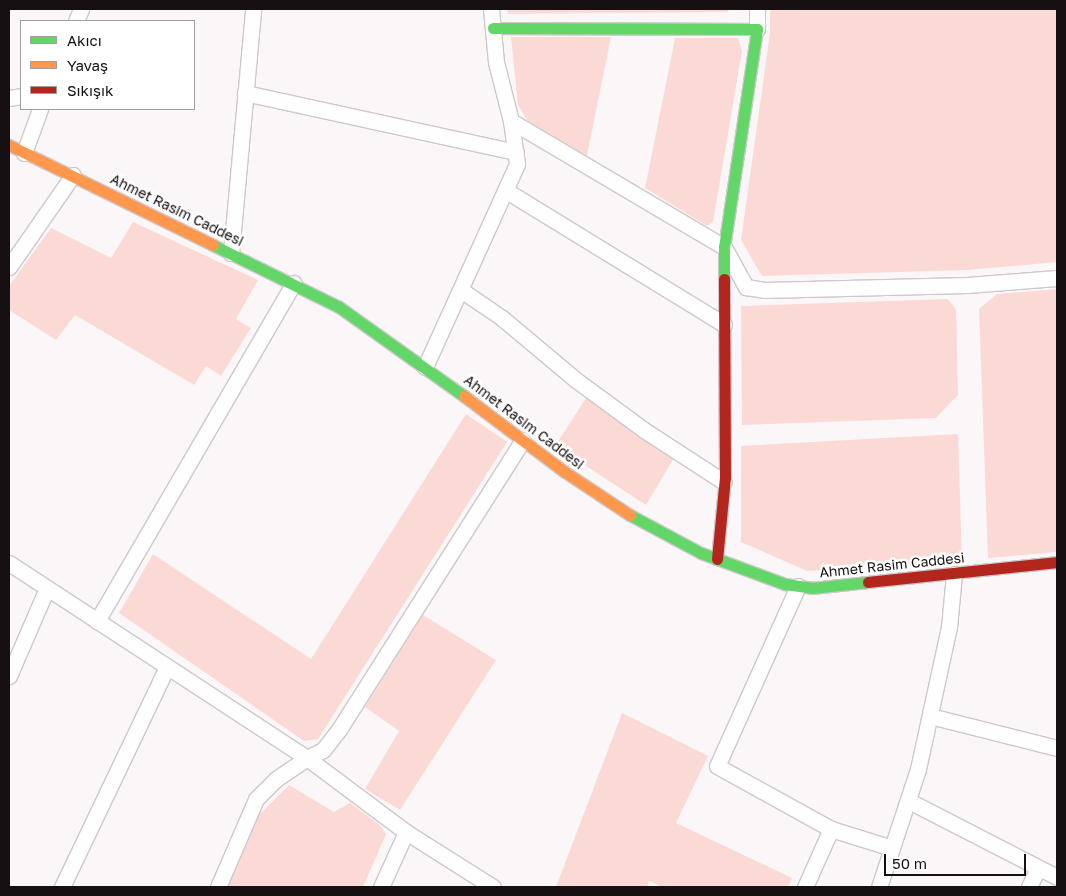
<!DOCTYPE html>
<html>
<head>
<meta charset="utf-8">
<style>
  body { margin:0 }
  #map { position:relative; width:1066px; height:896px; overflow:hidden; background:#fbf7f9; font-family:"Golos Text",sans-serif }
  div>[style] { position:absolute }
  .green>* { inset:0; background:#fbdad5 }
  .roads { filter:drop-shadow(1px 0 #cec8cb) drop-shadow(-1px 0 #cec8cb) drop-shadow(0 1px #cec8cb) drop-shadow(0 -1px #cec8cb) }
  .street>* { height:15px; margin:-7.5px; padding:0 7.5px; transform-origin:7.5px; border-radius:7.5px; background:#fefefe }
  .fast>* { height:11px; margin:-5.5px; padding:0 5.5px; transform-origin:5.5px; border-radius:5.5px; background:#63d668 }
  .slow>* { height:11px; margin:-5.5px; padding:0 5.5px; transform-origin:5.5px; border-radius:5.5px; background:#ff974d }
  .jam>* { height:11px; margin:-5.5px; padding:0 5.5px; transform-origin:5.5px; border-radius:5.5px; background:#b3261e }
  span { translate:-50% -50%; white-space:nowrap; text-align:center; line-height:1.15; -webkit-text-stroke:5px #fff; paint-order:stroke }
  .street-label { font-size:14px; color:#171013 }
  .frame { position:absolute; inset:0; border:10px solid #171013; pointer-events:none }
  .legend { position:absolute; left:20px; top:20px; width:175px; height:90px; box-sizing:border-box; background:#fff; border:1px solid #a29fa1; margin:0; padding:6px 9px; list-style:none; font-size:15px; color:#171013 }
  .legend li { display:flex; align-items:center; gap:10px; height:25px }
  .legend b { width:25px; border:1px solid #a29fa1 }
  .scale { position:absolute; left:884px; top:854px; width:142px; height:22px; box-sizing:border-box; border:2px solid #171013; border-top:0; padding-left:6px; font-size:15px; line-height:18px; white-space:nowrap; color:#171013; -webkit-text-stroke:4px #fff; paint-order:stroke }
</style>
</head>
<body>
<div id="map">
  <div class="green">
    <i style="clip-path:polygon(507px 9px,730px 9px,727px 12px,508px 14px)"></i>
    <i style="clip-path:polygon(770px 9px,1057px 9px,1057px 262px,968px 270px,762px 276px,741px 240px,770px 33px)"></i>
    <i style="clip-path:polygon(511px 37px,611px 37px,587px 156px,527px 120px,518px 105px)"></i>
    <i style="clip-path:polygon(675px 38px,738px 38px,742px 51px,713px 222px,707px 226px,645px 188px)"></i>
    <i style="clip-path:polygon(133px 222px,258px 280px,236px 319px,251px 328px,221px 376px,206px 366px,194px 385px,75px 315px,56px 340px,9px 310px,9px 286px,51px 228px,111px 258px)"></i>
    <i style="clip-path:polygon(1057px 289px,1057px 552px,988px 558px,979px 309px,997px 294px)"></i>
    <i style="clip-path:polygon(948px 299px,956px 310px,958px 395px,936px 418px,742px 425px,741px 306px)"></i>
    <i style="clip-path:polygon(586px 398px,674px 458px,646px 505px,555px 446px)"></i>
    <i style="clip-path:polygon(466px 414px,507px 442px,318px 739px,304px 741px,119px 613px,153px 554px,311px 659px)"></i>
    <i style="clip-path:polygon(958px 434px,962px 561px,807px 571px,741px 542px,741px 446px)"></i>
    <i style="clip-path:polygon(423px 615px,496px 660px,400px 810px,365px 789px,399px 731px,365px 707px)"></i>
    <i style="clip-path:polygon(622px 713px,708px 756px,676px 823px,792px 878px,788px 887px,662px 887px,649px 881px,647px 887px,556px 887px)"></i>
    <i style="clip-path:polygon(289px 785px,334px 812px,350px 803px,380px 825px,386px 834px,363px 887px,228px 887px,259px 815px)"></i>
  </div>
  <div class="roads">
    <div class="street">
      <i style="left:757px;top:9px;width:20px;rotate:90deg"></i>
      <i style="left:76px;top:21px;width:13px;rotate:-67deg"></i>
      <i style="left:245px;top:93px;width:277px;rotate:12.3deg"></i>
      <i style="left:9px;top:98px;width:12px;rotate:-9deg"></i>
      <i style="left:511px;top:121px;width:247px;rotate:30.6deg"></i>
      <i style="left:724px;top:247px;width:46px;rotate:61.2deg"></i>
      <i style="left:746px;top:287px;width:18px;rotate:9deg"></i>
      <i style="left:764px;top:290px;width:203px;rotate:-1.4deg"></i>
      <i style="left:967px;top:285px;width:90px;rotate:-4.4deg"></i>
      <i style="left:24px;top:153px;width:47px;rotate:-70deg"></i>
      <i style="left:505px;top:190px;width:257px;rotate:31.5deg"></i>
      <i style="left:231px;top:253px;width:245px;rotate:-84.8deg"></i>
      <i style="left:9px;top:267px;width:112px;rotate:-55.2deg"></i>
      <i style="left:461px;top:290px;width:50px;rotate:34.3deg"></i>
      <i style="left:502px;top:318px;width:97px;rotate:40deg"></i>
      <i style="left:576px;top:380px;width:84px;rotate:36.3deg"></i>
      <i style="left:644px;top:430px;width:95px;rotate:33deg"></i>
      <i style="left:425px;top:367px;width:223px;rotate:-65.6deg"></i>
      <i style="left:517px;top:164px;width:43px;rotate:-97.9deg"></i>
      <i style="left:511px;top:121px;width:61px;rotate:-104.3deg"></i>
      <i style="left:496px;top:62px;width:53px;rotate:-95.4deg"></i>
      <i style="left:9px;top:563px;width:356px;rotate:33.2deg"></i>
      <i style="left:307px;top:758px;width:124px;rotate:36.8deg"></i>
      <i style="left:406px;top:832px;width:60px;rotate:114.4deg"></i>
      <i style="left:798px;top:586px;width:197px;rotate:114.2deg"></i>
      <i style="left:717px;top:766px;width:130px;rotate:28.9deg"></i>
      <i style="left:831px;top:829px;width:64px;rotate:17.3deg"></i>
      <i style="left:97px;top:621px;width:391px;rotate:-59.8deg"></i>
      <i style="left:9px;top:676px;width:96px;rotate:-66.6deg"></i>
      <i style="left:930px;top:716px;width:131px;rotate:14.1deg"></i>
      <i style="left:909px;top:801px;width:166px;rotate:27.2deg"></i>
      <i style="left:406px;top:832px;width:103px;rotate:32.3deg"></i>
      <i style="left:62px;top:887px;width:244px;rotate:-64.5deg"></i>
      <i style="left:218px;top:887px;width:96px;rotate:-66.6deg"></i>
      <i style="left:256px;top:799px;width:28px;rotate:-45deg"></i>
      <i style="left:276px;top:779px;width:37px;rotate:-34deg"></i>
      <i style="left:307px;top:758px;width:18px;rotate:-27deg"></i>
      <i style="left:323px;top:750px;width:28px;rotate:-52deg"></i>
      <i style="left:340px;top:728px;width:341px;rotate:-57.6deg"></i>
      <i style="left:805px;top:887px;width:64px;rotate:-65.9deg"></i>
      <i style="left:879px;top:887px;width:124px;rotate:-71.7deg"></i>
      <i style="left:918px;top:769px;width:145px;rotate:-77.7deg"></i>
      <i style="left:949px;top:627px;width:53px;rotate:-84.6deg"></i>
      <i style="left:1029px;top:887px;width:21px;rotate:-65deg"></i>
    </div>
    <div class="fast">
      <i style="left:493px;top:28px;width:264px;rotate:0.2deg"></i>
      <i style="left:757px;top:29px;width:220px;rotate:98.6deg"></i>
      <i style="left:724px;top:247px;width:32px;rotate:90deg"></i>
      <i style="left:213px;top:245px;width:140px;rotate:26.2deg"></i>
      <i style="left:339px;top:307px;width:153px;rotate:35.5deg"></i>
      <i style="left:630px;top:515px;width:81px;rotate:28.2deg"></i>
      <i style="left:701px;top:553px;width:90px;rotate:20.3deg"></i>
      <i style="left:785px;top:584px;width:27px;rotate:8deg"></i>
      <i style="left:812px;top:588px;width:56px;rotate:-6.1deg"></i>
    </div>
    <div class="slow">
      <i style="left:9px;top:145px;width:227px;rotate:26.1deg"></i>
      <i style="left:464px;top:396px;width:126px;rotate:37deg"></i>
      <i style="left:565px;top:472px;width:78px;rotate:33.5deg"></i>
    </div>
    <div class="jam">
      <i style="left:717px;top:559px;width:82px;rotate:-84.4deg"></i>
      <i style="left:725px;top:477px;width:198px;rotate:-90.3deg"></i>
      <i style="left:868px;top:582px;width:190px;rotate:-6deg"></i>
    </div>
  </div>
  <div class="street-label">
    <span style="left:177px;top:210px;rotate:26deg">Ahmet Rasim Caddesi</span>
    <span style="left:524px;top:422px;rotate:37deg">Ahmet Rasim Caddesi</span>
    <span style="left:892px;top:565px;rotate:-6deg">Ahmet Rasim Caddesi</span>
  </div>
  <div class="frame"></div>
  <ul class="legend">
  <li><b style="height:6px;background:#63d668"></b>Akıcı</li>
  <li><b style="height:6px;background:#ff974d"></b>Yavaş</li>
  <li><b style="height:6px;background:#b3261e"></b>Sıkışık</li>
  </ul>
  <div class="scale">50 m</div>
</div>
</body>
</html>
